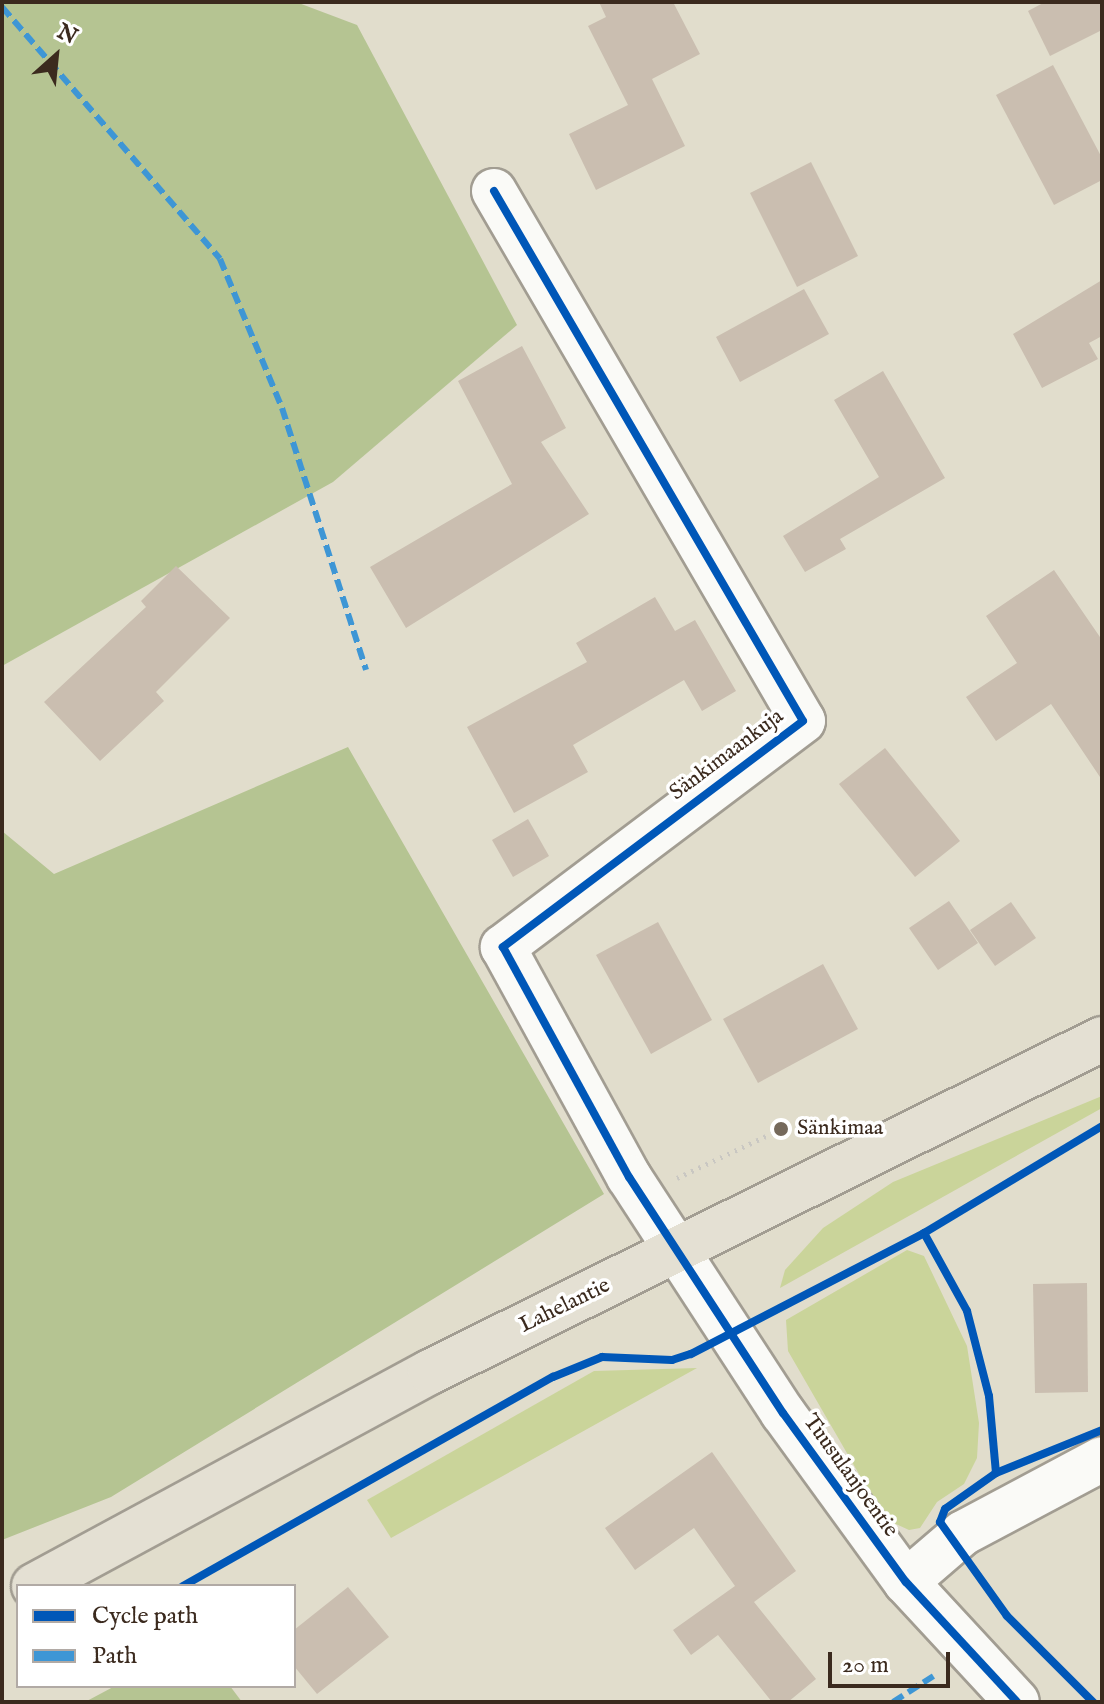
<!DOCTYPE html>
<html>
<head>
<meta charset="utf-8">
<style>
  body { margin:0 }
  #map { position:relative; width:1104px; height:1704px; overflow:hidden; background:#e1ddcc; font-family:"IM FELL English",serif }
  div>[style] { position:absolute }
  .green>* { inset:0; background:#cad49a }
  .forest>* { inset:0; background:#b5c492 }
  .building>* { inset:0; background:#cabeb0 }
  .path>* { height:5px; margin-top:-2.5px; transform-origin:0; background:repeating-linear-gradient(90deg,#c9c7c2 0 2px,transparent 0 8px) }
  .roads { filter:drop-shadow(2px 0 #a29d92) drop-shadow(-2px 0 #a29d92) drop-shadow(0 2px #a29d92) drop-shadow(0 -2px #a29d92) }
  .minor>* { height:44px; margin:-22px; padding:0 22px; transform-origin:22px; border-radius:22px; background:#fafaf7 }
  .major>* { height:44px; margin:-22px; padding:0 22px; transform-origin:22px; border-radius:22px; background:#e4e0d3 }
  .quiet>* { height:6px; margin-top:-3px; transform-origin:0; background:repeating-linear-gradient(90deg,#3e96d5 0 12px,transparent 0 18px) }
  .cycleway>* { height:8px; margin:-4px; padding:0 4px; transform-origin:4px; border-radius:4px; background:#0057b8 }
  .dots>* { width:22px; height:22px; translate:-50% -50%; box-sizing:border-box; border:4px solid #fff; border-radius:50% }
  span { translate:-50% -50%; white-space:nowrap; text-align:center; line-height:1.15; -webkit-text-stroke:7px #fff; paint-order:stroke }
  .street-label { font-size:22px; color:#3b2a1e }
  .poi-label { font-size:22px; color:#3b2a1e }
  .left { translate:0 -50%; text-align:left }
  .frame { position:absolute; inset:0; border:4px solid #3b2a1e; pointer-events:none }
  .legend { position:absolute; left:16px; top:1584px; width:280px; height:104px; box-sizing:border-box; background:#fff; border:2px solid #b1aaa5; margin:0; padding:10px 14px; list-style:none; font-size:24px; color:#3b2a1e }
  .legend li { display:flex; align-items:center; gap:16px; height:40px }
  .legend b { width:40px; border:2px solid #b1aaa5 }
  .north { position:absolute; left:16px; top:16px; width:80px; height:80px; -webkit-text-stroke:6px #fff; paint-order:stroke; rotate:27deg; font-size:22px; font-weight:700; line-height:32px; text-align:center; color:#3b2a1e }
  .north::after { content:''; display:block; margin:auto; width:28px; height:36px; background:#3b2a1e; clip-path:polygon(50% 0,100% 100%,50% 72%,0 100%) }
  .scale { position:absolute; left:828px; top:1652px; width:122px; height:36px; box-sizing:border-box; border:4px solid #3b2a1e; border-top:0; padding-left:10px; font-size:24px; line-height:28px; white-space:nowrap; color:#3b2a1e; -webkit-text-stroke:6px #fff; paint-order:stroke }
</style>
</head>
<body>
<div id="map">
  <div class="green">
    <i style="clip-path:polygon(1102px 1096px,1102px 1108px,780px 1288px,785px 1270px,823px 1228px,893px 1182px)"></i>
    <i style="clip-path:polygon(907px 1250px,924px 1256px,967px 1346px,979px 1423px,977px 1458px,964px 1484px,937px 1502px,920px 1528px,909px 1530px,885px 1519px,788px 1351px,786px 1320px)"></i>
    <i style="clip-path:polygon(697px 1368px,391px 1538px,367px 1500px,594px 1371px)"></i>
  </div>
  <div class="forest">
    <i style="clip-path:polygon(2px 2px,296px 2px,357px 25px,517px 325px,333px 482px,2px 666px)"></i>
    <i style="clip-path:polygon(348px 747px,604px 1194px,111px 1497px,2px 1540px,2px 831px,54px 874px)"></i>
    <i style="clip-path:polygon(115px 1686px,230px 1686px,242px 1702px,85px 1702px)"></i>
  </div>
  <div class="building">
    <i style="clip-path:polygon(599px 2px,673px 2px,700px 54px,652px 79px,685px 146px,596px 190px,569px 134px,628px 105px,588px 26px,606px 17px)"></i>
    <i style="clip-path:polygon(1045px 2px,1102px 2px,1102px 30px,1050px 56px,1028px 11px)"></i>
    <i style="clip-path:polygon(1053px 65px,1102px 158px,1102px 180px,1054px 205px,996px 95px)"></i>
    <i style="clip-path:polygon(811px 162px,858px 256px,797px 287px,750px 193px)"></i>
    <i style="clip-path:polygon(1102px 280px,1102px 336px,1089px 343px,1098px 359px,1042px 388px,1013px 334px)"></i>
    <i style="clip-path:polygon(804px 289px,829px 334px,740px 382px,716px 337px)"></i>
    <i style="clip-path:polygon(522px 346px,566px 428px,541px 442px,589px 514px,406px 628px,370px 567px,512px 484px,458px 381px)"></i>
    <i style="clip-path:polygon(883px 371px,945px 478px,840px 539px,846px 549px,805px 572px,783px 536px,879px 477px,834px 400px)"></i>
    <i style="clip-path:polygon(176px 566px,230px 618px,156px 692px,164px 701px,100px 761px,44px 702px,146px 607px,141px 601px)"></i>
    <i style="clip-path:polygon(1054px 570px,1102px 640px,1102px 780px,1051px 704px,996px 741px,966px 697px,1017px 663px,986px 616px)"></i>
    <i style="clip-path:polygon(655px 597px,675px 631px,695px 620px,736px 691px,702px 711px,684px 680px,573px 745px,588px 772px,514px 813px,467px 727px,587px 662px,576px 643px)"></i>
    <i style="clip-path:polygon(885px 748px,960px 841px,915px 877px,839px 784px)"></i>
    <i style="clip-path:polygon(528px 819px,549px 856px,513px 877px,492px 840px)"></i>
    <i style="clip-path:polygon(949px 901px,978px 943px,938px 970px,909px 928px)"></i>
    <i style="clip-path:polygon(1011px 902px,1036px 938px,995px 966px,970px 930px)"></i>
    <i style="clip-path:polygon(658px 922px,712px 1020px,651px 1054px,596px 955px)"></i>
    <i style="clip-path:polygon(823px 964px,858px 1029px,758px 1083px,723px 1019px)"></i>
    <i style="clip-path:polygon(1087px 1283px,1088px 1392px,1035px 1393px,1033px 1284px)"></i>
    <i style="clip-path:polygon(712px 1452px,796px 1571px,754px 1602px,816px 1679px,788px 1702px,772px 1702px,718px 1635px,691px 1655px,673px 1630px,735px 1586px,694px 1528px,635px 1570px,605px 1528px)"></i>
    <i style="clip-path:polygon(348px 1587px,389px 1637px,317px 1694px,294px 1666px,294px 1630px)"></i>
  </div>
  <div class="path">
    <i style="left:677px;top:1178px;width:115px;rotate:-25.2deg"></i>
  </div>
  <div class="roads">
    <div class="minor">
      <i style="left:494px;top:191px;width:613px;rotate:59.76deg"></i>
      <i style="left:803px;top:721px;width:376px;rotate:143deg"></i>
      <i style="left:503px;top:947px;width:262px;rotate:61.3deg"></i>
      <i style="left:629px;top:1177px;width:282px;rotate:56.9deg"></i>
      <i style="left:783px;top:1413px;width:209px;rotate:54deg"></i>
      <i style="left:906px;top:1582px;width:163px;rotate:47.2deg"></i>
      <i style="left:906px;top:1582px;width:75px;rotate:-40.7deg"></i>
      <i style="left:963px;top:1533px;width:157px;rotate:-28deg"></i>
    </div>
    <div class="major">
      <i style="left:34px;top:1586px;width:450px;rotate:-28.4deg"></i>
      <i style="left:430px;top:1372px;width:750px;rotate:-26.36deg"></i>
    </div>
  </div>
  <div class="quiet">
    <i style="left:2px;top:7px;width:333px;rotate:49.1deg"></i>
    <i style="left:220px;top:259px;width:161px;rotate:67.4deg"></i>
    <i style="left:282px;top:408px;width:275px;rotate:72.2deg"></i>
    <i style="left:893px;top:1702px;width:50px;rotate:-32.7deg"></i>
  </div>
  <div class="cycleway">
    <i style="left:494px;top:191px;width:613px;rotate:59.76deg"></i>
    <i style="left:803px;top:721px;width:376px;rotate:143deg"></i>
    <i style="left:503px;top:947px;width:262px;rotate:61.3deg"></i>
    <i style="left:629px;top:1177px;width:282px;rotate:56.9deg"></i>
    <i style="left:783px;top:1413px;width:209px;rotate:54deg"></i>
    <i style="left:906px;top:1582px;width:163px;rotate:47.2deg"></i>
    <i style="left:924px;top:1233px;width:89px;rotate:61.1deg"></i>
    <i style="left:967px;top:1311px;width:88px;rotate:75.5deg"></i>
    <i style="left:989px;top:1396px;width:77px;rotate:84.8deg"></i>
    <i style="left:996px;top:1473px;width:62px;rotate:144.8deg"></i>
    <i style="left:945px;top:1509px;width:14px;rotate:111deg"></i>
    <i style="left:940px;top:1522px;width:115px;rotate:54.5deg"></i>
    <i style="left:1007px;top:1616px;width:122px;rotate:45deg"></i>
    <i style="left:996px;top:1473px;width:114px;rotate:-22.1deg"></i>
    <i style="left:183px;top:1586px;width:425px;rotate:-29.5deg"></i>
    <i style="left:553px;top:1377px;width:53px;rotate:-22.2deg"></i>
    <i style="left:602px;top:1357px;width:70px;rotate:2.5deg"></i>
    <i style="left:672px;top:1360px;width:20px;rotate:-18deg"></i>
    <i style="left:691px;top:1354px;width:263px;rotate:-27.4deg"></i>
    <i style="left:924px;top:1233px;width:208px;rotate:-31deg"></i>
  </div>
  <div class="dots">
    <i style="left:781px;top:1129px;background:#75695b"></i>
  </div>
  <div class="street-label">
    <span style="left:727px;top:755px;rotate:-37deg">Sänkimaankuja</span>
    <span style="left:565px;top:1306px;rotate:-26deg">Lahelantie</span>
    <span style="left:850px;top:1476px;rotate:54deg">Tuusulanjoentie</span>
  </div>
  <div class="poi-label">
    <span class="left" style="left:797px;top:1129px">Sänkimaa</span>
  </div>
  <div class="frame"></div>
  <ul class="legend">
  <li><b style="height:10px;background:#0057b8"></b>Cycle path</li>
  <li><b style="height:10px;background:#3e96d5"></b>Path</li>
  </ul>
  <div class="north">N</div>
  <div class="scale">20 m</div>
</div>
</body>
</html>
